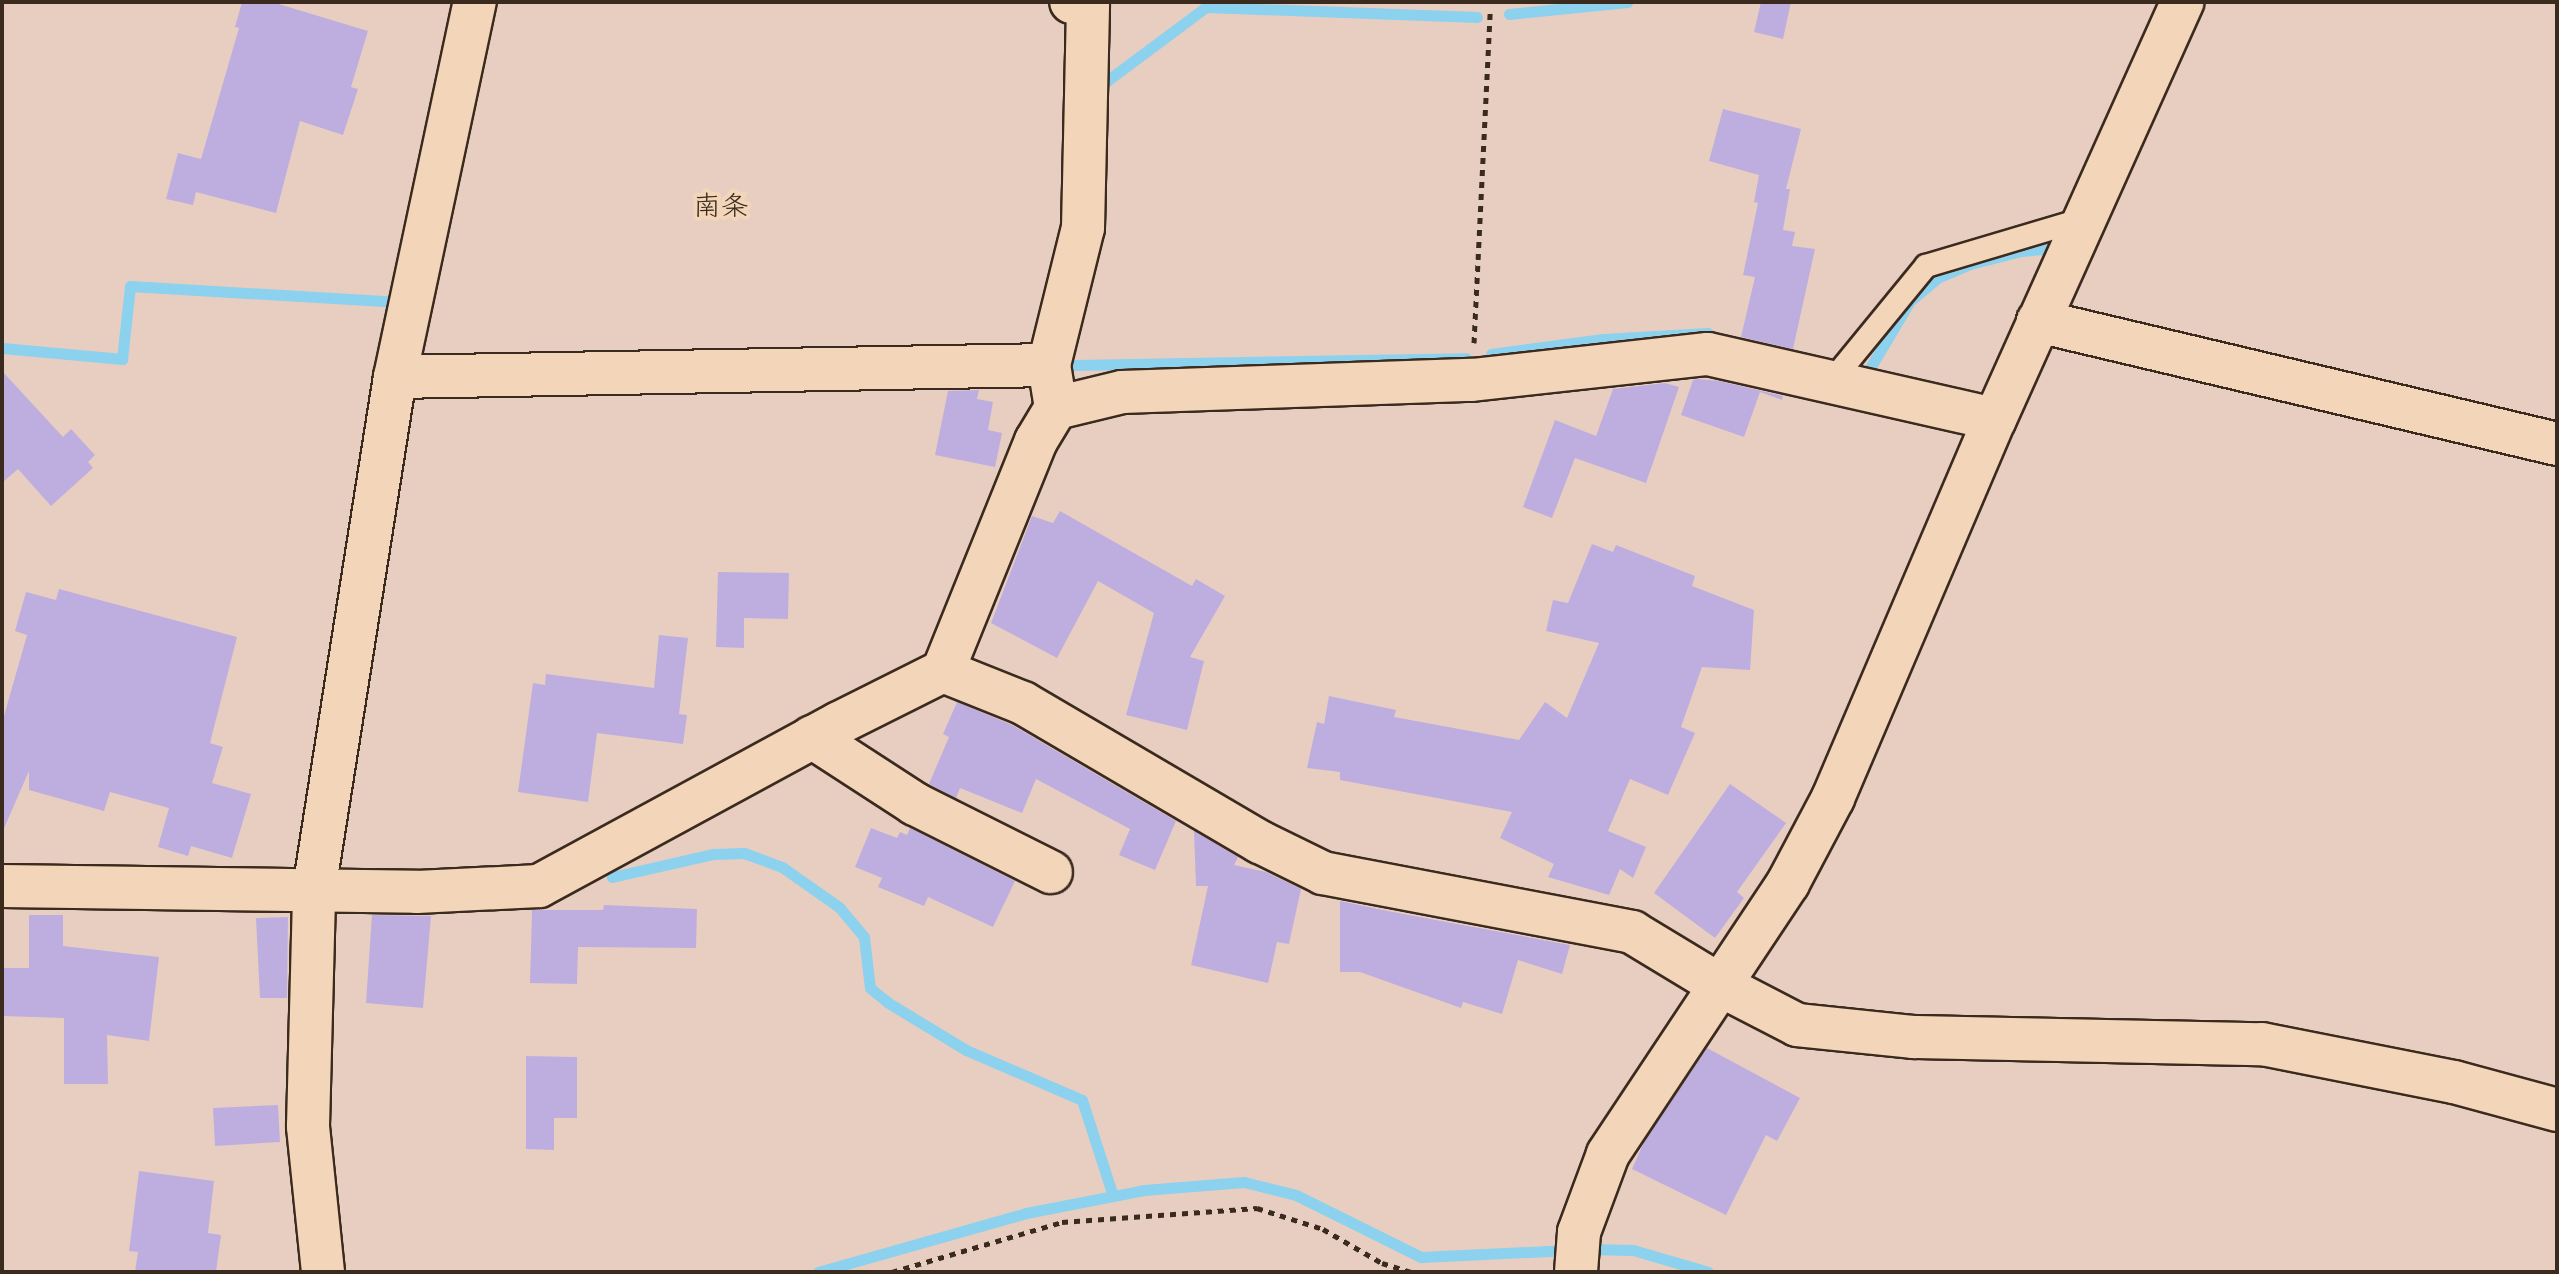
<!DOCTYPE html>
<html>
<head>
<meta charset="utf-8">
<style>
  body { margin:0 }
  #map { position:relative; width:2559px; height:1274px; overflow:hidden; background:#e8cec1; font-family:"Architects Daughter","Klee One",sans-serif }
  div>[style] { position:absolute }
  .stream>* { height:11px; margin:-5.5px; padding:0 5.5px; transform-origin:5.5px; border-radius:5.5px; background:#8cd1ee }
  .building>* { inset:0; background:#beaedf }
  .path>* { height:5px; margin-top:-2.5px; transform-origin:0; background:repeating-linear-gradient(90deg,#3b2a1e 0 6px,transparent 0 12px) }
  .roads { filter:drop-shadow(2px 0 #3b2a1e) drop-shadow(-2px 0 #3b2a1e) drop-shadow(0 2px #3b2a1e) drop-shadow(0 -2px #3b2a1e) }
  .service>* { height:22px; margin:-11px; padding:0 11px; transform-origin:11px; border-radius:11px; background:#f3d6b9 }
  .minor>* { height:42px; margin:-21px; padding:0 21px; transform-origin:21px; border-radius:21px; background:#f3d6b9 }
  span { translate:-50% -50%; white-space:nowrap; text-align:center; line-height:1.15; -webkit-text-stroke:8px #f3d6b9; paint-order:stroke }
  .neighbourhood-label { font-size:28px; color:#3b2a1e }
  .frame { position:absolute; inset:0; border:4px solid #3b2a1e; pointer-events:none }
</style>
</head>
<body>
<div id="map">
  <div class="stream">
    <i style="left:1509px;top:14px;width:119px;rotate:-5.8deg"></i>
    <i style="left:1100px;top:86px;width:132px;rotate:-36.7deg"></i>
    <i style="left:1206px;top:7px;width:271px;rotate:2.1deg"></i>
    <i style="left:2px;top:348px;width:121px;rotate:5.2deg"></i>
    <i style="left:122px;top:359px;width:73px;rotate:-83.7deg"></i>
    <i style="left:130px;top:286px;width:267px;rotate:3.4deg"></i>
    <i style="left:1491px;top:354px;width:113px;rotate:-7.6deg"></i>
    <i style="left:1603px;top:339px;width:105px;rotate:-3.3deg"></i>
    <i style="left:1074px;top:365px;width:392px;rotate:-1deg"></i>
    <i style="left:1870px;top:368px;width:78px;rotate:-59.2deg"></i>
    <i style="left:1910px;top:301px;width:35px;rotate:-40deg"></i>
    <i style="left:1937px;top:278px;width:36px;rotate:-23deg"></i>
    <i style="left:1970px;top:264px;width:53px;rotate:-14.3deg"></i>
    <i style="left:2021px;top:251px;width:25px;rotate:-5deg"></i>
    <i style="left:612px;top:877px;width:104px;rotate:-12.8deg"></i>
    <i style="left:713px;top:854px;width:31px;rotate:-2deg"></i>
    <i style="left:744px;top:853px;width:40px;rotate:20.2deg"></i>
    <i style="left:782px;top:867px;width:70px;rotate:35.1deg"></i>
    <i style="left:839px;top:907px;width:39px;rotate:50deg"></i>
    <i style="left:864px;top:937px;width:51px;rotate:83.3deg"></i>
    <i style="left:870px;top:988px;width:22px;rotate:39deg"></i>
    <i style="left:887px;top:1002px;width:92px;rotate:31.3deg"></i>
    <i style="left:966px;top:1050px;width:126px;rotate:23.3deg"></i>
    <i style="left:1082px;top:1100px;width:101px;rotate:72.1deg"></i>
    <i style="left:1587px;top:1249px;width:46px;rotate:1.2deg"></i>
    <i style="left:1633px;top:1250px;width:78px;rotate:16.3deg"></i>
    <i style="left:818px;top:1272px;width:216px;rotate:-15.8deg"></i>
    <i style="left:1026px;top:1213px;width:120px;rotate:-11deg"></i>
    <i style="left:1144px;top:1190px;width:100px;rotate:-4.6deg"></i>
    <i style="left:1244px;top:1182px;width:54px;rotate:14deg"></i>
    <i style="left:1296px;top:1195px;width:140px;rotate:26.4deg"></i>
    <i style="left:1421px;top:1257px;width:149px;rotate:-2.7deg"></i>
  </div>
  <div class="building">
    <i style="clip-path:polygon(242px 2px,272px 2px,368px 31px,351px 87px,358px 89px,343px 135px,300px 121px,276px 213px,196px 192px,193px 205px,166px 199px,178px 153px,201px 159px,239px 28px,235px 27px)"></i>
    <i style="clip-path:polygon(1761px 2px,1791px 2px,1783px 39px,1754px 32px)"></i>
    <i style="clip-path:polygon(1723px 109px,1801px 129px,1786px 189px,1790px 189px,1783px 230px,1795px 232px,1792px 246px,1815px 249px,1793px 349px,1741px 337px,1755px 277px,1743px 275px,1758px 203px,1754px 202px,1759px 175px,1709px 161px)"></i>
    <i style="clip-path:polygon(2px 371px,63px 437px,71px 429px,95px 455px,88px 462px,93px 468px,51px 506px,18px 469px,2px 483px)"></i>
    <i style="clip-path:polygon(1698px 379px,1719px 381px,1783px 396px,1782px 400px,1760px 392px,1744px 437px,1681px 415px,1693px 380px)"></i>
    <i style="clip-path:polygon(1665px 383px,1679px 387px,1646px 483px,1575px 458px,1552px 518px,1523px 507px,1555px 420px,1596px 436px,1613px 389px)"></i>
    <i style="clip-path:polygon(979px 390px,977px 399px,993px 402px,988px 430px,1002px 433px,995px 467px,935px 455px,948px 391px)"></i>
    <i style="clip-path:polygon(1060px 511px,1192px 586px,1196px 579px,1225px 596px,1190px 657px,1204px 661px,1187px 730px,1126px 715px,1154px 613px,1098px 581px,1057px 658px,991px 623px,1032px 516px,1053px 523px)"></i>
    <i style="clip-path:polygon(1592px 544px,1613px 552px,1616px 545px,1695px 576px,1692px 586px,1754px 610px,1750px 670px,1702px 667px,1681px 727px,1695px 733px,1668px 795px,1630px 779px,1608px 831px,1646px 847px,1633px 878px,1620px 869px,1609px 895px,1548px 877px,1554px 864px,1500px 838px,1512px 812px,1340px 780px,1340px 772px,1307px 768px,1317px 722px,1324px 724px,1329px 696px,1396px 710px,1394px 717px,1519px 740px,1545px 702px,1567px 718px,1599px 643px,1546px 631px,1553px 600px,1568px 603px)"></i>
    <i style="clip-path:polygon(718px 572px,789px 573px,788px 619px,744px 618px,744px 648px,716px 647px)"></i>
    <i style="clip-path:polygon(59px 589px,237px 637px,210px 743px,223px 747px,212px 783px,251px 794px,232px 858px,191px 846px,188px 856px,158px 847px,169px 808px,110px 792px,104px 811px,29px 790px,29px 771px,2px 833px,2px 723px,27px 635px,15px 631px,26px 592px,56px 600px)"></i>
    <i style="clip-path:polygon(659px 635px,688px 638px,679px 714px,687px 715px,683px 744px,597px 733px,588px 802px,518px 792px,533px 683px,545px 685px,546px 674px,654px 688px)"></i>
    <i style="clip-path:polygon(957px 702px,1012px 725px,1176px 821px,1155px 870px,1119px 855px,1130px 829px,1036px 779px,1022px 813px,960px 788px,956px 798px,929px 784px,949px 737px,943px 734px)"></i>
    <i style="clip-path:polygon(1730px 784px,1786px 823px,1737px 892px,1744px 898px,1715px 938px,1654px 893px)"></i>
    <i style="clip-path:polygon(871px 828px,897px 838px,900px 832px,907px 835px,910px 828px,1015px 881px,993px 927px,928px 897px,924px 906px,878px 887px,882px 878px,855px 867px)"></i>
    <i style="clip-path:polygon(1194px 831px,1238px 857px,1234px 865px,1266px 872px,1301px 889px,1289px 944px,1277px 942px,1268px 983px,1191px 965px,1208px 886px,1196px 886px)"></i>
    <i style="clip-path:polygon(1340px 901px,1393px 912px,1570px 945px,1562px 974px,1518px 960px,1502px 1014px,1463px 1002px,1461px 1008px,1360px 972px,1340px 972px)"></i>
    <i style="clip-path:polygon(604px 905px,697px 909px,696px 948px,578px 947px,577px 984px,530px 983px,532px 910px,603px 910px)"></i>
    <i style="clip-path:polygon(29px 915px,63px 915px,63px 946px,159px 957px,149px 1041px,107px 1035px,108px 1084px,64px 1084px,64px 1018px,2px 1016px,2px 968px,29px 968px)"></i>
    <i style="clip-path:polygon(372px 915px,431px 916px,423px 1008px,366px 1003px)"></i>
    <i style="clip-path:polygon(288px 917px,287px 998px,260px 998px,256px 918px)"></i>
    <i style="clip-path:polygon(1707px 1048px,1800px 1098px,1777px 1141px,1766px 1135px,1726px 1215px,1632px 1169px,1644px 1142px)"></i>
    <i style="clip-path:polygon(526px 1056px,577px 1057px,577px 1118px,554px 1118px,554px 1150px,526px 1149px)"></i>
    <i style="clip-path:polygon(278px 1105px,280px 1142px,215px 1146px,213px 1108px)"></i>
    <i style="clip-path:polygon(139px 1171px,214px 1181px,208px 1233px,221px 1235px,216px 1272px,135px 1272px,138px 1252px,129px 1251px)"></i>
  </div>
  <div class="path">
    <i style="left:1474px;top:343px;width:330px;rotate:-87.2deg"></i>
    <i style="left:892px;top:1272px;width:177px;rotate:-16.4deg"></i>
    <i style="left:1062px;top:1222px;width:196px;rotate:-4.1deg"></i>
    <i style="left:1257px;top:1208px;width:69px;rotate:17.7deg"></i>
    <i style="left:1323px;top:1229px;width:68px;rotate:30deg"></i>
    <i style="left:1382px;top:1263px;width:31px;rotate:17deg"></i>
    <i style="left:1629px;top:1272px;width:21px"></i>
  </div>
  <div class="roads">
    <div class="service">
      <i style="left:1831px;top:382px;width:150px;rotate:-50.7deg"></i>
      <i style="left:1926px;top:266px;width:165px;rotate:-16.6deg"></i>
    </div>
    <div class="minor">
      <i style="left:2038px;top:321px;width:533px;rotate:13.33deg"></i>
      <i style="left:395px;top:377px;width:654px;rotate:-1.05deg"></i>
      <i style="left:1056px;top:408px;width:68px;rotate:-13.6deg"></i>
      <i style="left:1122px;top:392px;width:350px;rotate:-2deg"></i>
      <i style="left:1472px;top:380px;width:237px;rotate:-6.3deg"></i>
      <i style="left:1708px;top:354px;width:294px;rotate:12.8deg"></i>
      <i style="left:943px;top:671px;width:86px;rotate:21.8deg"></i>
      <i style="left:1023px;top:703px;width:275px;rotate:30.4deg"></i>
      <i style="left:1260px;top:842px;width:70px;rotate:26.2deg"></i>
      <i style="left:1323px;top:873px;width:315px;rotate:10.8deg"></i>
      <i style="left:1632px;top:932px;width:100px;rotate:31.2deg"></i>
      <i style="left:1718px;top:984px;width:89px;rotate:27.4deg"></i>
      <i style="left:1797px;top:1025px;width:118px;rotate:5.9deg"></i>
      <i style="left:1914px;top:1037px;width:348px;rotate:1.2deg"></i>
      <i style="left:2262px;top:1044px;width:196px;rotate:11.2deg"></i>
      <i style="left:2454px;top:1082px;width:107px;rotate:15.2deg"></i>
      <i style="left:812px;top:737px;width:123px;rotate:33deg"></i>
      <i style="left:915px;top:804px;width:152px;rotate:26.6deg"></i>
      <i style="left:2px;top:886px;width:415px;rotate:0.8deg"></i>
      <i style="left:417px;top:892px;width:122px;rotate:-2.8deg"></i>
      <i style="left:539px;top:886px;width:341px;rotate:-28.5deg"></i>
      <i style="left:839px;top:723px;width:116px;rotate:-26.6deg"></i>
      <i style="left:943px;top:671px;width:248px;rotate:-68deg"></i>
      <i style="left:1036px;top:441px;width:39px;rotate:-59deg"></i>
      <i style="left:1056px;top:408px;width:44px;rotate:-99.2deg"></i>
      <i style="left:1049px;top:365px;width:141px;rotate:-76.1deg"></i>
      <i style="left:1083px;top:228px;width:224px;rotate:-88.7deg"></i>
      <i style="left:1088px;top:4px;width:17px;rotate:-173deg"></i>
      <i style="left:323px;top:1272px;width:147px;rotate:-95.9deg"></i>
      <i style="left:308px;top:1126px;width:236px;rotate:-88.5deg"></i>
      <i style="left:314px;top:890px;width:519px;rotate:-81.03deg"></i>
      <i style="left:395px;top:377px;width:383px;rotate:-78deg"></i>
      <i style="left:1576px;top:1272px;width:40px;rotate:-85.7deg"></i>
      <i style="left:1579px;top:1232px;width:83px;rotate:-69.6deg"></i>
      <i style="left:1608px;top:1154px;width:325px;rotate:-56.4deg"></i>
      <i style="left:1788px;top:883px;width:96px;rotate:-62.1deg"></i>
      <i style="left:1833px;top:798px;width:412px;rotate:-66.9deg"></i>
      <i style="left:1995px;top:419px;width:457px;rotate:-65.8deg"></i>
    </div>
  </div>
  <div class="neighbourhood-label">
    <span style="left:721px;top:207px">南条</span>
  </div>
  <div class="frame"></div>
</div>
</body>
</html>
